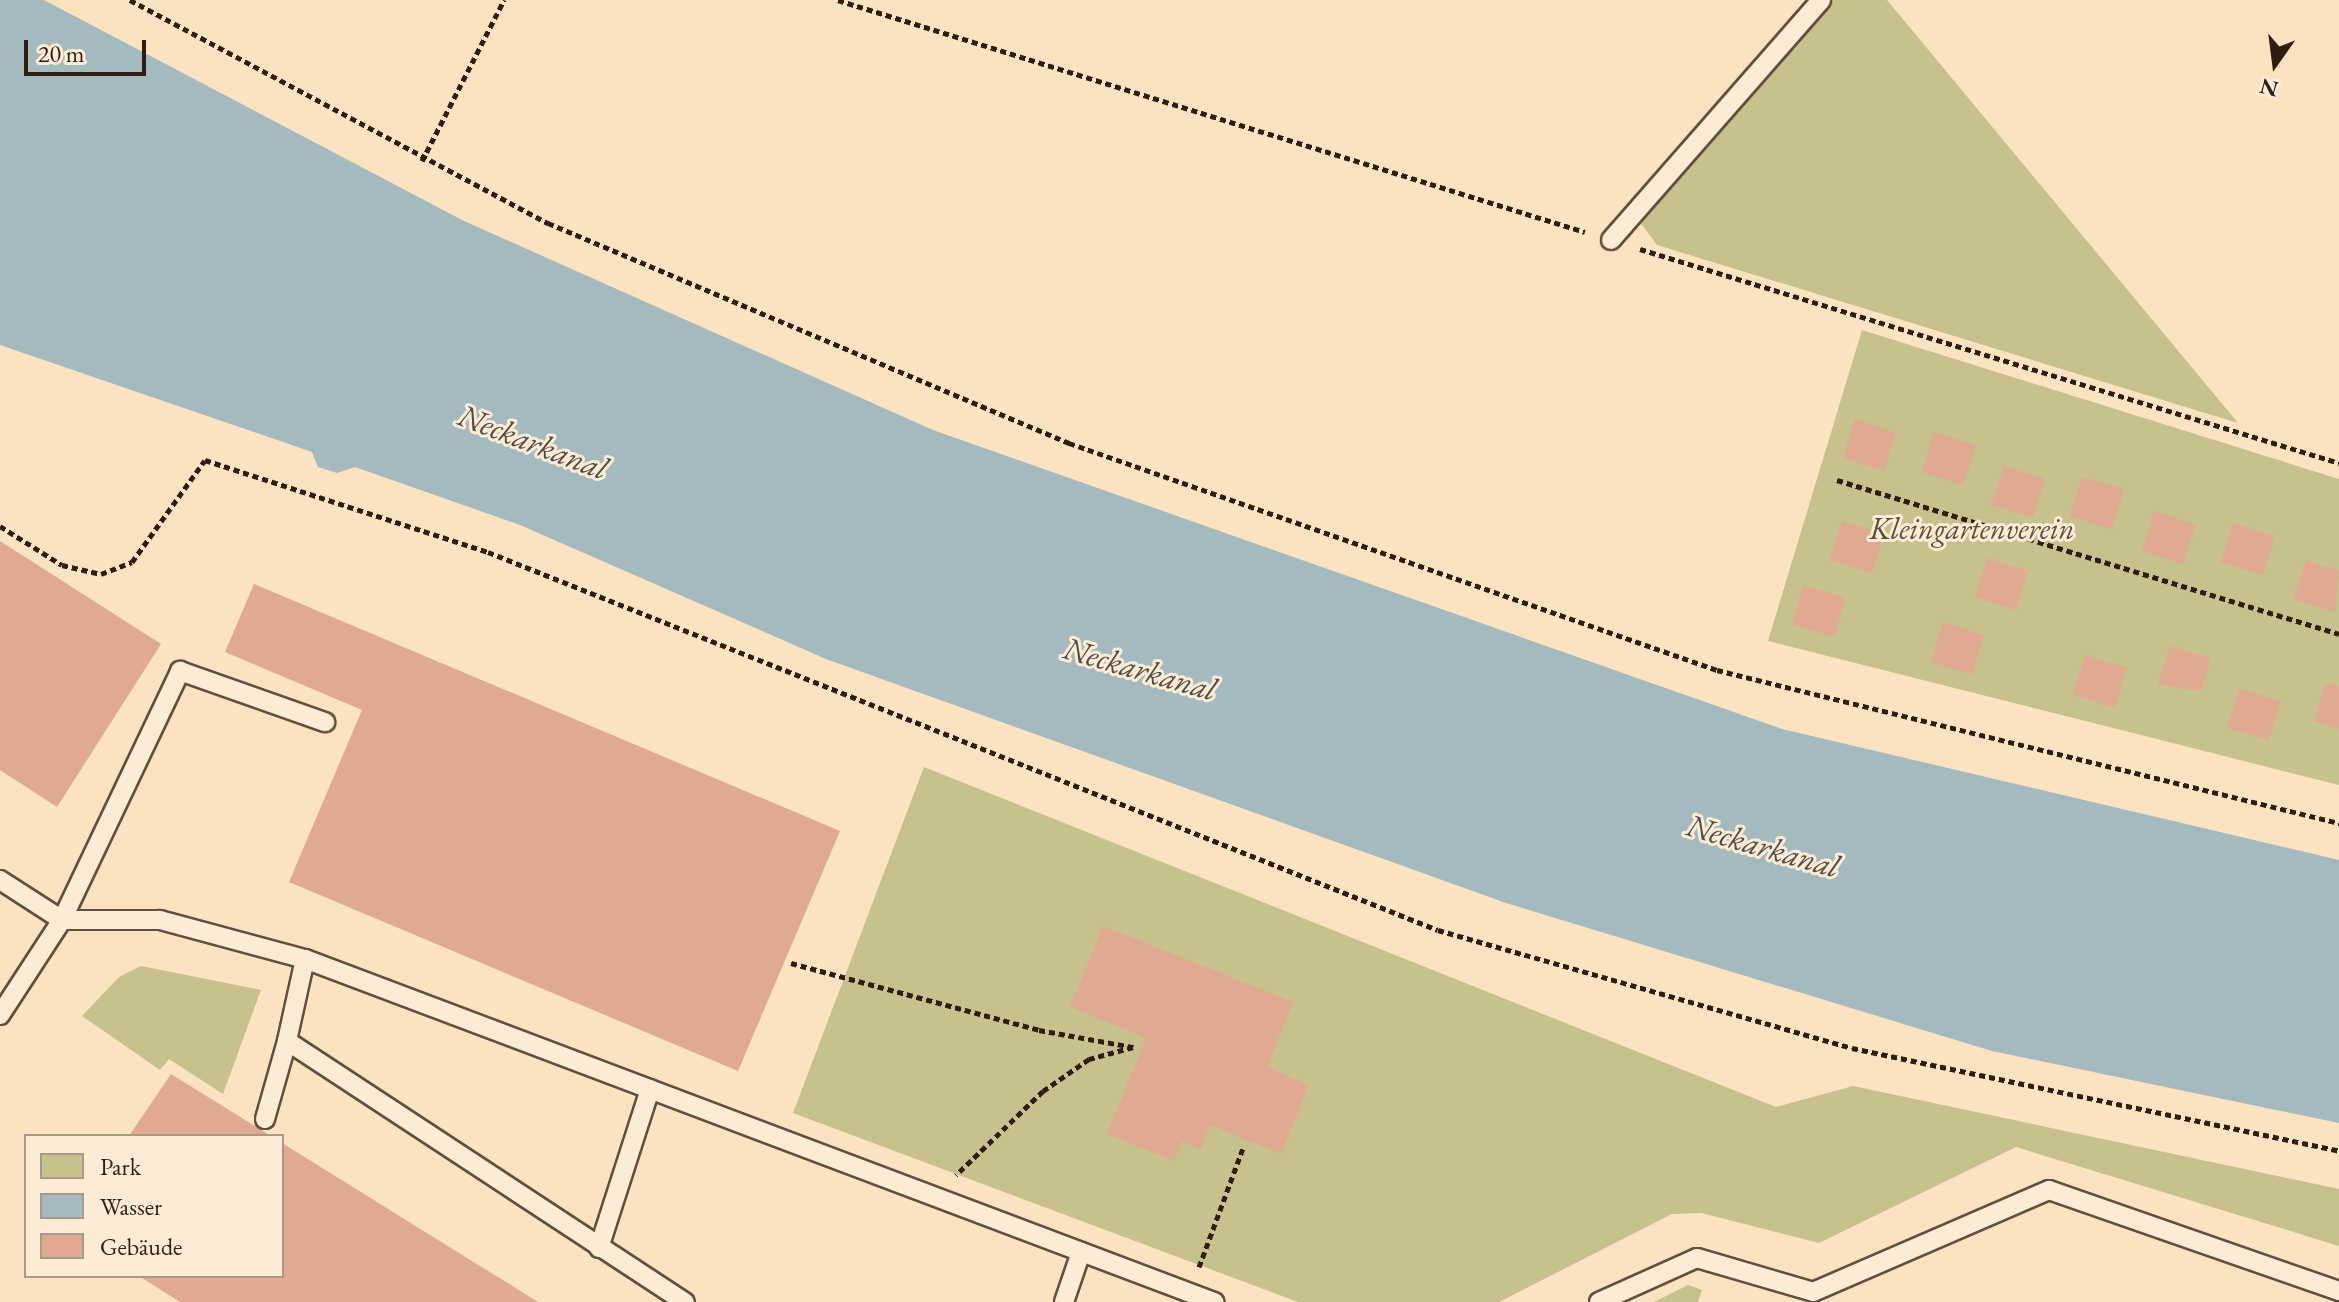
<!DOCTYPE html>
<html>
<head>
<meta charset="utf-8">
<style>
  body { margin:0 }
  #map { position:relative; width:2339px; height:1302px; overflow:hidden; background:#fbe2c0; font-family:"EB Garamond",serif }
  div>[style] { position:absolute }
  .green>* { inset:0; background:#c6c18d }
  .water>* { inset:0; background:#a5babe }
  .building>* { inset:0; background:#e0a992 }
  .path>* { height:5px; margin-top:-2.5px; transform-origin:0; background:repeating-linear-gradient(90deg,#301d12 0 6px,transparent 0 10px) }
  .roads { filter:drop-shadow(2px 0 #634e3e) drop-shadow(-2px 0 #634e3e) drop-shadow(0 2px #634e3e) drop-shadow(0 -2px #634e3e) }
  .service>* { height:18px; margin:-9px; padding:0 9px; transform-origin:9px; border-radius:9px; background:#fcecd6 }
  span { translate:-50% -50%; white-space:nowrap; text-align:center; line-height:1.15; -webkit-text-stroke:6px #fcecd6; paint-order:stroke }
  .park-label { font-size:30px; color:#5d4e37; font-style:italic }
  .water-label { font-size:32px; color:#534c46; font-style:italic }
  .legend { position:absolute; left:24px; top:1134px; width:260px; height:144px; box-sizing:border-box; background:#fcecd6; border:2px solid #a98; margin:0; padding:10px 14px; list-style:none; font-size:24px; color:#301d12 }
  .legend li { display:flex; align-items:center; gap:16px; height:40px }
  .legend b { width:40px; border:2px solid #a98 }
  .north { position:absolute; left:2235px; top:24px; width:80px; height:80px; -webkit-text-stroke:6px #fcecd6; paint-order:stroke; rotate:194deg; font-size:22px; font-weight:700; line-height:32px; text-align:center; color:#301d12 }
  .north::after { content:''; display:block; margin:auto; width:28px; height:36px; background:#301d12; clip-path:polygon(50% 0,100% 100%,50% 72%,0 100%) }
  .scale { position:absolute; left:24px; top:40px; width:122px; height:36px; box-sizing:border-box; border:4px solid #301d12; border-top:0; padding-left:10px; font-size:24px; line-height:28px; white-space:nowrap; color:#301d12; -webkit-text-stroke:6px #fcecd6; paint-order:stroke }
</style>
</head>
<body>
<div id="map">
  <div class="green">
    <i style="clip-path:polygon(1832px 0,1887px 0,2238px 423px,1657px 245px,1640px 222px)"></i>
    <i style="clip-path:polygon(1862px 330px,2339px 479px,2339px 785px,1768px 641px)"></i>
    <i style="clip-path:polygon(924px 767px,1776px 1107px,1853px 1086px,2339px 1189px,2339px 1246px,2016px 1147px,1819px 1243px,1701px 1213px,1672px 1214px,1499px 1302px,1298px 1302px,793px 1113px)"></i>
    <i style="clip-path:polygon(141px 966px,261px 990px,223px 1094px,169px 1059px,160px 1070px,82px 1016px,119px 977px)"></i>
    <i style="clip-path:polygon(1688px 1285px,1702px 1290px,1698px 1302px,1654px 1302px)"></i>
  </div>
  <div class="water">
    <i style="clip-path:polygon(0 0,44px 0,464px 221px,933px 430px,1782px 729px,2339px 860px,2339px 1123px,1992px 1051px,1506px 903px,826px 659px,520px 525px,355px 467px,337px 473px,318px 467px,312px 452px,0 345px)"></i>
  </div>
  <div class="building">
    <i style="clip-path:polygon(1855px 419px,1896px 433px,1884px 471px,1843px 458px)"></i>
    <i style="clip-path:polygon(1934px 432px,1976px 445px,1963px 485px,1922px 472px)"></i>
    <i style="clip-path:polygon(2004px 466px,2045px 479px,2033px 518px,1991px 505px)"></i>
    <i style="clip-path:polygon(2082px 477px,2124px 489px,2112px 529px,2070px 516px)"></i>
    <i style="clip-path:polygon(2154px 511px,2196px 525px,2183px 564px,2142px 551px)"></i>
    <i style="clip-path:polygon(1842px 521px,1884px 534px,1872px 573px,1830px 560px)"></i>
    <i style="clip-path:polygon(2233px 523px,2275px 536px,2263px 575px,2221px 562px)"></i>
    <i style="clip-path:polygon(0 541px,161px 644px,57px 807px,0 770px)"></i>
    <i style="clip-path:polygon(1987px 558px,2028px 571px,2016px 610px,1975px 597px)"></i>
    <i style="clip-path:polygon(2306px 560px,2339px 570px,2335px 612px,2293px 599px)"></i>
    <i style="clip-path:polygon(254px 584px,840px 831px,738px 1071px,289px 882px,362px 710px,225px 652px)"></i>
    <i style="clip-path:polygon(1804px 585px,1846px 598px,1834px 637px,1792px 624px)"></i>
    <i style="clip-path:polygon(1943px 622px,1984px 636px,1972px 674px,1931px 662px)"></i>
    <i style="clip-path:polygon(2170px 646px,2211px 658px,2201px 691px,2158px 684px)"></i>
    <i style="clip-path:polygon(2085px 655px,2127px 668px,2115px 708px,2073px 695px)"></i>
    <i style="clip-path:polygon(2326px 682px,2339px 686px,2339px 729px,2314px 721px)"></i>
    <i style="clip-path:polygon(2239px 689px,2281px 701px,2269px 740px,2227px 728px)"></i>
    <i style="clip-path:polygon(1103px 926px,1293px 1002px,1267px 1067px,1309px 1085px,1281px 1154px,1210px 1125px,1201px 1149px,1182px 1141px,1174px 1161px,1107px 1134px,1146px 1038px,1070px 1007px)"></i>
    <i style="clip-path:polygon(171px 1074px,271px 1136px,129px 1136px)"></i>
    <i style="clip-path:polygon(282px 1143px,538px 1302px,180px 1302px,139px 1276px,282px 1276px)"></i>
  </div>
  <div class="path">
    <i style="left:130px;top:0;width:474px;rotate:28.1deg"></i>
    <i style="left:548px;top:223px;width:566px;rotate:22.89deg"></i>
    <i style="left:1069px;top:443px;width:687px;rotate:19.31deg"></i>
    <i style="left:1717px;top:670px;width:641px;rotate:13.82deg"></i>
    <i style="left:838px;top:0;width:782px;rotate:17.25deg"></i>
    <i style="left:422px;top:161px;width:181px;rotate:-63deg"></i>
    <i style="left:1640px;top:249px;width:731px;rotate:17.02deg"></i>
    <i style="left:1837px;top:480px;width:525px;rotate:17.05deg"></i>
    <i style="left:0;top:526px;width:73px;rotate:32.2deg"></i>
    <i style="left:62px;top:565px;width:40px;rotate:13deg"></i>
    <i style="left:101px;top:574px;width:33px;rotate:-21deg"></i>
    <i style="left:132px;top:562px;width:125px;rotate:-54.4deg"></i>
    <i style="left:205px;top:460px;width:298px;rotate:18deg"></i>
    <i style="left:488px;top:552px;width:1022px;rotate:21.7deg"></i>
    <i style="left:1438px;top:930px;width:430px;rotate:15.9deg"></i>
    <i style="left:1852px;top:1048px;width:498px;rotate:11.9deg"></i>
    <i style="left:791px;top:963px;width:257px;rotate:15.1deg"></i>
    <i style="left:1039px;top:1030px;width:96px;rotate:10.3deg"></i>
    <i style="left:1133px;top:1047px;width:46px;rotate:164.7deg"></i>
    <i style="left:1089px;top:1059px;width:56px;rotate:145.2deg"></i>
    <i style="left:1043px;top:1091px;width:121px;rotate:136deg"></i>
    <i style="left:1199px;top:1267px;width:127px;rotate:-69.7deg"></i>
  </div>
  <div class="roads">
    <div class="service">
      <i style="left:1611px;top:240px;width:319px;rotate:-48.8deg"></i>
      <i style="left:0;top:880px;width:74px;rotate:32.8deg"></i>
      <i style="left:62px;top:920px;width:98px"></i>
      <i style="left:160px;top:920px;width:150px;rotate:15.1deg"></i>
      <i style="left:305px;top:959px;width:972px;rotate:20.67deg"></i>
      <i style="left:305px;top:959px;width:84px;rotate:102.4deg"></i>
      <i style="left:287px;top:1041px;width:476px;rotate:33.3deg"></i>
      <i style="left:0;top:1015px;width:113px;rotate:-56.9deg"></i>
      <i style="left:62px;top:920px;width:276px;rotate:-64.6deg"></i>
      <i style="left:180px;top:671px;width:154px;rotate:19.4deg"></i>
      <i style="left:265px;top:1119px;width:81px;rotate:-74.2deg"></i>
      <i style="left:599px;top:1248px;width:167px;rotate:-72.2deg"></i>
      <i style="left:1064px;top:1302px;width:53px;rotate:-71.2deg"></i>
      <i style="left:1599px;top:1302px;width:107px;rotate:-24.2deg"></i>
      <i style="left:1697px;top:1258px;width:121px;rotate:16.3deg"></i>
      <i style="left:1813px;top:1292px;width:257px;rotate:-23.4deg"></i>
      <i style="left:2049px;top:1190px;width:307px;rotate:19.2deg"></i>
    </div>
  </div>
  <div class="park-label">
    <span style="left:1972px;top:529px">Kleingartenverein</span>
  </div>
  <div class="water-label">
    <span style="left:533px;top:442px;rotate:21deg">Neckarkanal</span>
    <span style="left:1140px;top:669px;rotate:16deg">Neckarkanal</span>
    <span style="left:1763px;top:846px;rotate:16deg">Neckarkanal</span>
  </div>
  <ul class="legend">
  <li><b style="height:22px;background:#c6c18d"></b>Park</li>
  <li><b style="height:22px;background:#a5babe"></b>Wasser</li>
  <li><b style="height:22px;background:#e0a992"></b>Gebäude</li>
  </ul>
  <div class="north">N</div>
  <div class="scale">20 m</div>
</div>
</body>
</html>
